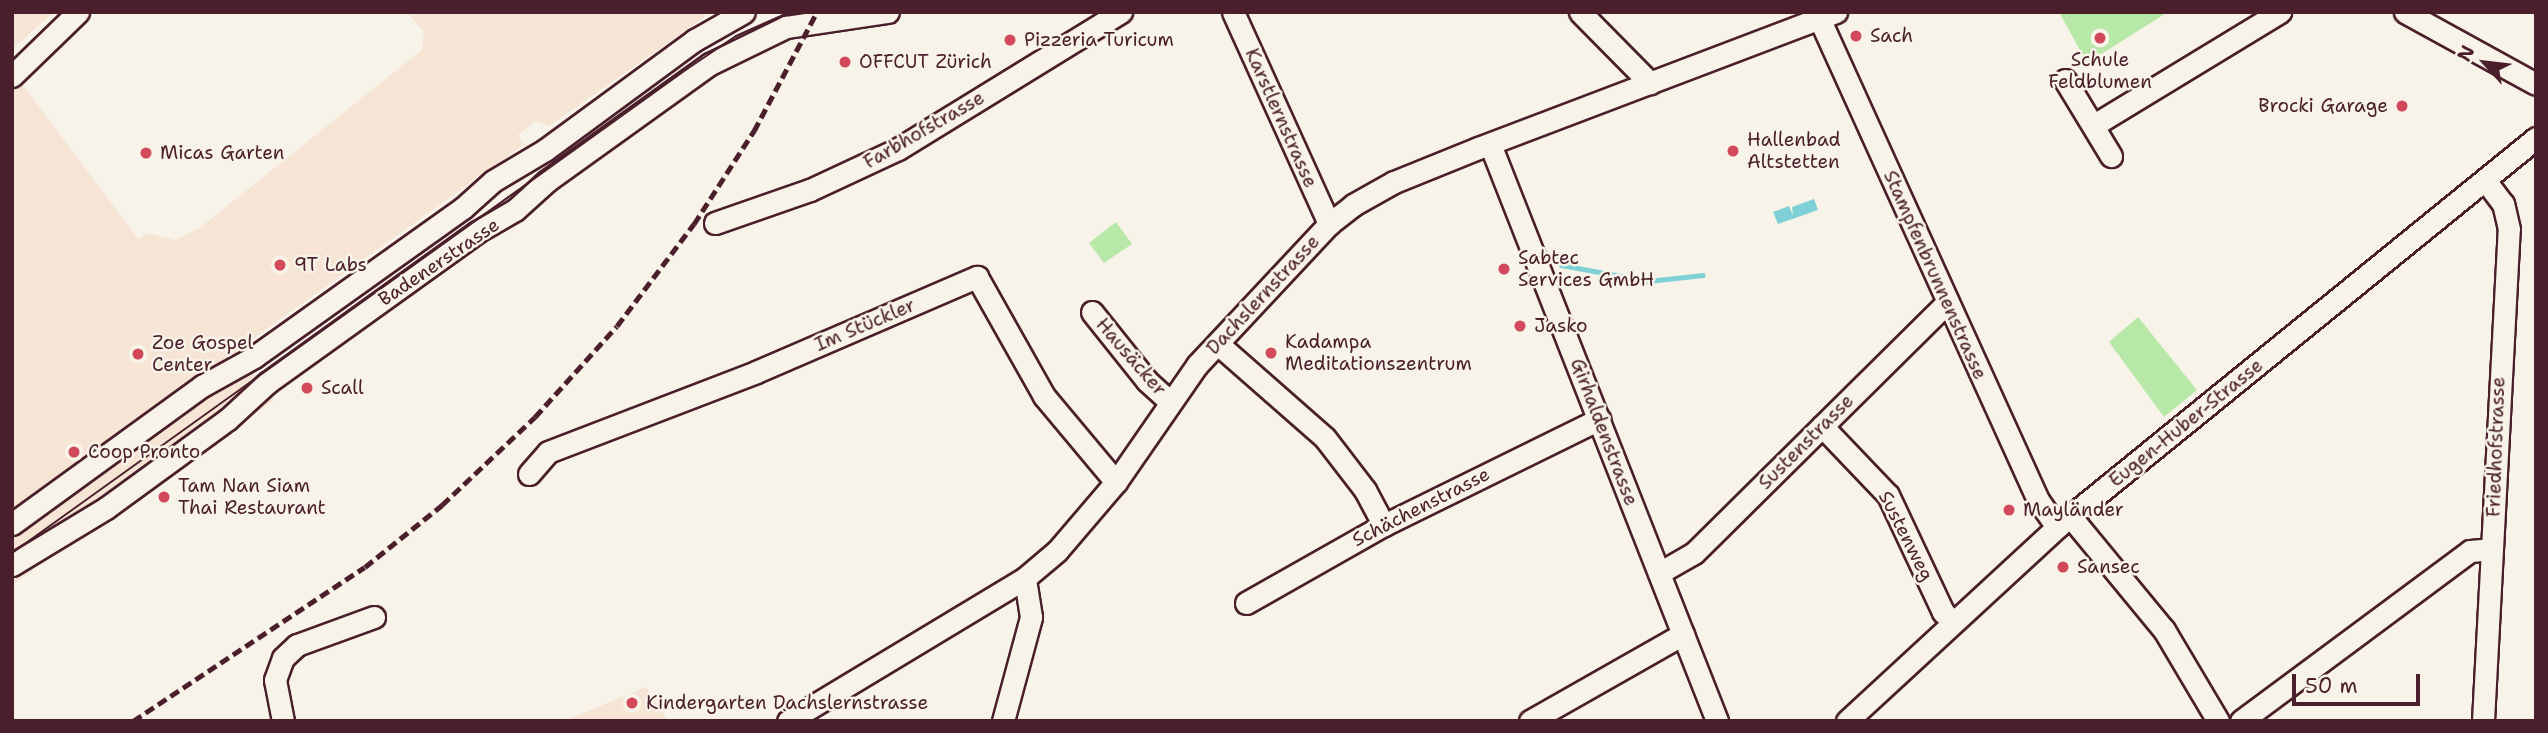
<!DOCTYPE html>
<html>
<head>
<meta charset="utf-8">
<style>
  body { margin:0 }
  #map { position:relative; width:2548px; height:733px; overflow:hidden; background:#f7f3e8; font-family:"Shantell Sans",sans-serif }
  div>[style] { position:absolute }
  .built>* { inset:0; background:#f6e4d4 }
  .green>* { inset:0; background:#b8e8a7 }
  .water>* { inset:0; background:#7fd0d7 }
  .stream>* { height:5px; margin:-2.5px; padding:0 2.5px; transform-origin:2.5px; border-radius:2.5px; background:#7fd0d7 }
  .roads { filter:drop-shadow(2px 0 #4a1f2b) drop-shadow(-2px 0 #4a1f2b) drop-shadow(0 2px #4a1f2b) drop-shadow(0 -2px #4a1f2b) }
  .minor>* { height:21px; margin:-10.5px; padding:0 10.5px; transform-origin:10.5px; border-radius:10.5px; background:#f7f3e8 }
  .tram>* { height:2px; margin:-1px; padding:0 1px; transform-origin:1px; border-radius:1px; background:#4a1f2b }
  .rail>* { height:5px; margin-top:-2.5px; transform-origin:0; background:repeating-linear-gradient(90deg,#4a1f2b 0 10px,transparent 0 15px) }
  .dots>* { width:19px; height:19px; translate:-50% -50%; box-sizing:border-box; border:4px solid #f7f3e8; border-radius:50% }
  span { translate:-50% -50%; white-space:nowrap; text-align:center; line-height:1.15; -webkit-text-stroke:5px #f7f3e8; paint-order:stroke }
  .poi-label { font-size:19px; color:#4a1f2b }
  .left { translate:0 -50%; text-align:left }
  .right { translate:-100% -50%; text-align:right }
  .street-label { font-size:19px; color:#4a1f2b }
  .frame { position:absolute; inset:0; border:14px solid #4a1f2b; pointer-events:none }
  .north { position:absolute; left:2450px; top:28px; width:70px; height:70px; -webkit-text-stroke:5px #f7f3e8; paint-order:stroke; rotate:297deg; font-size:19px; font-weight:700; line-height:28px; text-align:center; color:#4a1f2b }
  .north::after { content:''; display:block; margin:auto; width:24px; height:32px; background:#4a1f2b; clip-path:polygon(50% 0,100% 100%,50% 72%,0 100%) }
  .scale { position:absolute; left:2292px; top:674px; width:128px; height:32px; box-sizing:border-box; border:4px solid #4a1f2b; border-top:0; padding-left:9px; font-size:21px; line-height:24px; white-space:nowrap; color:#4a1f2b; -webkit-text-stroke:5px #f7f3e8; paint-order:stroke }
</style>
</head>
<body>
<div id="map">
  <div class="built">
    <i style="clip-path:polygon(12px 12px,54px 12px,12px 49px)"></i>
    <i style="clip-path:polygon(407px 12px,704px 12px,706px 16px,549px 126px,535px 121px,518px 135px,523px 145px,237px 350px,274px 400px,12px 585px,12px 71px,138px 239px,148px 233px,175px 240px,201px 227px,422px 50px,424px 32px)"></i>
    <i style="clip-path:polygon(646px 687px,668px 721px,569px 719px)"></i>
  </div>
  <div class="green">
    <i style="clip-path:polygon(2059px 12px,2168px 12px,2087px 63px)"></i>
    <i style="clip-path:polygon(1116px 222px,1132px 244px,1104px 263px,1089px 243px)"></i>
    <i style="clip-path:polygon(2138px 317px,2197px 390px,2164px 417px,2109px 342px)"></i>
  </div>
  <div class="water">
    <i style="clip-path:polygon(1814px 199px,1818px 210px,1778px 224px,1773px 212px,1789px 206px,1793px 216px,1792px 207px)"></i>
  </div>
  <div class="stream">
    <i style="left:1561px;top:265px;width:88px;rotate:10.4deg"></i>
    <i style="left:1648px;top:281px;width:55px;rotate:-6.2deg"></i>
  </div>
  <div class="roads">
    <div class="minor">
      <i style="left:1233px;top:12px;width:233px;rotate:65.6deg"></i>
      <i style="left:1580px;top:12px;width:100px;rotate:45.4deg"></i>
      <i style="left:2405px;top:12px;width:149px;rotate:28.8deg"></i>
      <i style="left:1820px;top:20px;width:527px;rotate:65.57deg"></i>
      <i style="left:2038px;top:500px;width:33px;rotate:55deg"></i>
      <i style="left:12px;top:76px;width:92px;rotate:-44.1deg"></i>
      <i style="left:2065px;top:80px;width:89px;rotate:58.8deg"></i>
      <i style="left:2094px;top:125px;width:218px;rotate:-31.3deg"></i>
      <i style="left:1490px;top:144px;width:620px;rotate:68.52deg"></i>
      <i style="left:715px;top:223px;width:101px;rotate:-19.2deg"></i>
      <i style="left:810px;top:190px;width:97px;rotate:-25deg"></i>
      <i style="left:898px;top:149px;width:262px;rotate:-31.6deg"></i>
      <i style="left:1092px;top:312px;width:88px;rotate:51.4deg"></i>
      <i style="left:1147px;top:381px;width:31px;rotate:42deg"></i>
      <i style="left:1218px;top:344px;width:142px;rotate:41.3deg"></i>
      <i style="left:1325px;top:438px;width:66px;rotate:52.4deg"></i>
      <i style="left:1365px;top:490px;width:40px;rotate:62deg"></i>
      <i style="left:1822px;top:426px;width:95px;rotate:46.3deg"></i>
      <i style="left:1888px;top:495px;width:129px;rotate:64.8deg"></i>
      <i style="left:1943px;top:612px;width:14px;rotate:45deg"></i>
      <i style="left:529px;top:474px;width:29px;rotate:-49deg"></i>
      <i style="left:548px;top:452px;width:223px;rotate:-21deg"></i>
      <i style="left:756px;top:372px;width:241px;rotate:-23.3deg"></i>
      <i style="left:977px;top:277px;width:137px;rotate:60.6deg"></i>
      <i style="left:1044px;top:396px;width:112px;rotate:50.1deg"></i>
      <i style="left:2070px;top:516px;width:148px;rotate:50.5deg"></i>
      <i style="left:2164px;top:630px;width:106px;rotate:59.3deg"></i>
      <i style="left:12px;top:524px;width:235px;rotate:-36deg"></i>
      <i style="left:202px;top:386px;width:60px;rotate:-29.1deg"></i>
      <i style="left:254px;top:357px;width:257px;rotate:-35.5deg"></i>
      <i style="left:463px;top:208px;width:40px;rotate:-42deg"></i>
      <i style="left:493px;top:181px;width:61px;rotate:-30.8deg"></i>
      <i style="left:545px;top:150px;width:186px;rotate:-36.3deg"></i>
      <i style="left:695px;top:40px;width:56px;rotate:-29.7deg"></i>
      <i style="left:12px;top:565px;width:110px;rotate:-31.2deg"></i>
      <i style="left:106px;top:508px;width:151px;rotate:-36.1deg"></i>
      <i style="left:228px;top:419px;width:53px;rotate:-42.7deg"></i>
      <i style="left:267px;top:383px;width:259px;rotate:-35.7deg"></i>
      <i style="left:477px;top:232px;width:44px;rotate:-30.1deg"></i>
      <i style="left:515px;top:210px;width:43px;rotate:-42.2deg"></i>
      <i style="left:547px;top:181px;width:201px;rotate:-35.7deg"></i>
      <i style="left:710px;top:64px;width:85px;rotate:-26deg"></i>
      <i style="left:786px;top:27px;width:103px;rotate:-8.4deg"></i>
      <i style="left:1659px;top:573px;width:40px;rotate:-29.7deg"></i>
      <i style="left:1694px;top:553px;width:357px;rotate:-44.7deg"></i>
      <i style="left:1246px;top:603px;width:159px;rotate:-29.5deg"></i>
      <i style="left:1384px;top:525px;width:240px;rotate:-26.2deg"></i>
      <i style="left:283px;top:721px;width:42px;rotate:-101deg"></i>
      <i style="left:275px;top:680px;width:23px;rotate:-70deg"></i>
      <i style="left:283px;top:658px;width:19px;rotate:-43deg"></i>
      <i style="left:297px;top:645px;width:82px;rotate:-20deg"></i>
      <i style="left:788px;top:721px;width:277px;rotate:-31.1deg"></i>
      <i style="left:1025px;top:578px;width:42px;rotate:-40.2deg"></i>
      <i style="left:1057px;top:551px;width:91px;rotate:-49.5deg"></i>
      <i style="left:1116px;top:482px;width:142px;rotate:-55.3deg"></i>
      <i style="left:1197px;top:365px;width:193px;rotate:-46.9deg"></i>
      <i style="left:1329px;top:224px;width:31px;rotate:-38deg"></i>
      <i style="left:1353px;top:205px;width:47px;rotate:-29.3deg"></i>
      <i style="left:1394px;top:182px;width:91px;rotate:-22deg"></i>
      <i style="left:1478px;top:148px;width:383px;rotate:-20.8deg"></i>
      <i style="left:1003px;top:721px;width:108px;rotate:-74.9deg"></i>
      <i style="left:1031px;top:617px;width:39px;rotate:-99deg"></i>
      <i style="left:1530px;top:721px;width:176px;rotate:-29.6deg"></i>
      <i style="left:1847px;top:721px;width:286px;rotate:-42.7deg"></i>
      <i style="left:2057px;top:527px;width:617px;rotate:-39.08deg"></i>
      <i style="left:2241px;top:721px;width:285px;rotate:-36.6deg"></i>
      <i style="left:2470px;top:551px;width:21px;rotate:-5deg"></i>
      <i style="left:2483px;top:721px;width:493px;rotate:-87deg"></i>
      <i style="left:2509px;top:229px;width:26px;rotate:-103deg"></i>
      <i style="left:2503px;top:204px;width:30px;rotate:-127deg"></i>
    </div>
  </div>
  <div class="tram">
    <i style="left:12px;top:553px;width:831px;rotate:-35.64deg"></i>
    <i style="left:687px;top:69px;width:59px;rotate:-34deg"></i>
    <i style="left:736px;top:36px;width:59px;rotate:-24deg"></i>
  </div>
  <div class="rail">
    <i style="left:133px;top:721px;width:278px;rotate:-33.6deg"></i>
    <i style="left:365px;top:567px;width:99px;rotate:-38.8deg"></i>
    <i style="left:442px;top:505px;width:128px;rotate:-43.4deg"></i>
    <i style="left:535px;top:417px;width:122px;rotate:-48deg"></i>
    <i style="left:617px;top:326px;width:128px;rotate:-53deg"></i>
    <i style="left:694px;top:224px;width:111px;rotate:-57.2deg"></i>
    <i style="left:754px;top:131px;width:135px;rotate:-62.1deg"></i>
  </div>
  <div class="dots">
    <i style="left:1856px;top:36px;background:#d1495b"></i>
    <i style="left:2100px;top:38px;background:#d1495b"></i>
    <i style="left:1010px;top:40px;background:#d1495b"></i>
    <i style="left:845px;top:62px;background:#d1495b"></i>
    <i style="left:2402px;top:106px;background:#d1495b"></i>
    <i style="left:1733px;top:151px;background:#d1495b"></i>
    <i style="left:146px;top:153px;background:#d1495b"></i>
    <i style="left:280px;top:265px;background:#d1495b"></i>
    <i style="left:1504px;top:269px;background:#d1495b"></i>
    <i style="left:1520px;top:326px;background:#d1495b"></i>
    <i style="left:1271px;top:353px;background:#d1495b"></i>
    <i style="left:138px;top:354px;background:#d1495b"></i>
    <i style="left:307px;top:388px;background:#d1495b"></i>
    <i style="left:74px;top:452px;background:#d1495b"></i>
    <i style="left:164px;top:497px;background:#d1495b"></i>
    <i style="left:2009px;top:510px;background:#d1495b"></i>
    <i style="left:2063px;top:567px;background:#d1495b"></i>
    <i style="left:632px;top:703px;background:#d1495b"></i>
  </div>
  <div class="poi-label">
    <span class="left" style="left:1870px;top:36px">Sach</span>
    <span class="left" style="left:1024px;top:40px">Pizzeria Turicum</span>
    <span style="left:2100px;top:71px">Schule<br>Feldblumen</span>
    <span class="left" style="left:859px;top:62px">OFFCUT Zürich</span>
    <span class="right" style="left:2388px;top:106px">Brocki Garage</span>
    <span class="left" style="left:1747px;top:151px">Hallenbad<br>Altstetten</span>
    <span class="left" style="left:160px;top:153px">Micas Garten</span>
    <span class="left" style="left:1518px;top:269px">Sabtec<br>Services GmbH</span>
    <span class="left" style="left:294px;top:265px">9T Labs</span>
    <span class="left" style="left:1534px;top:326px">Jasko</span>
    <span class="left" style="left:1285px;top:353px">Kadampa<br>Meditationszentrum</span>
    <span class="left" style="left:152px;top:354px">Zoe Gospel<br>Center</span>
    <span class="left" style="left:321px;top:388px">Scall</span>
    <span class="left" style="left:88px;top:452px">Coop Pronto</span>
    <span class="left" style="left:178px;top:497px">Tam Nan Siam<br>Thai Restaurant</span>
    <span class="left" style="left:2023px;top:510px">Mayländer</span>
    <span class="left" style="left:2077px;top:567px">Sansec</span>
    <span class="left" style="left:646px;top:703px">Kindergarten Dachslernstrasse</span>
  </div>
  <div class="street-label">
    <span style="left:1281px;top:118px;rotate:66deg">Karstlernstrasse</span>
    <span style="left:924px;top:130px;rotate:-30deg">Farbhofstrasse</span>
    <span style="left:439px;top:262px;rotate:-34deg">Badenerstrasse</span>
    <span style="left:1935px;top:275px;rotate:66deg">Stampfenbrunnenstrasse</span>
    <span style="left:1263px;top:295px;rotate:-47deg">Dachslernstrasse</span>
    <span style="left:865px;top:325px;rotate:-23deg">Im Stückler</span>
    <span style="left:1131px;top:357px;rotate:49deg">Hausäcker</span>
    <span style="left:2186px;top:423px;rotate:-39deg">Eugen-Huber-Strasse</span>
    <span style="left:1604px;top:432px;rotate:69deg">Girhaldenstrasse</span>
    <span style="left:1806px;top:442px;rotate:-45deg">Sustenstrasse</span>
    <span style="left:2496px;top:447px;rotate:-88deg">Friedhofstrasse</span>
    <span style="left:1421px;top:507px;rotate:-27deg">Schächenstrasse</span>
    <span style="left:1906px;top:536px;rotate:63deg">Sustenweg</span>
  </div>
  <div class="frame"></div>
  <div class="north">N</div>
  <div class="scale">50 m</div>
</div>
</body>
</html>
